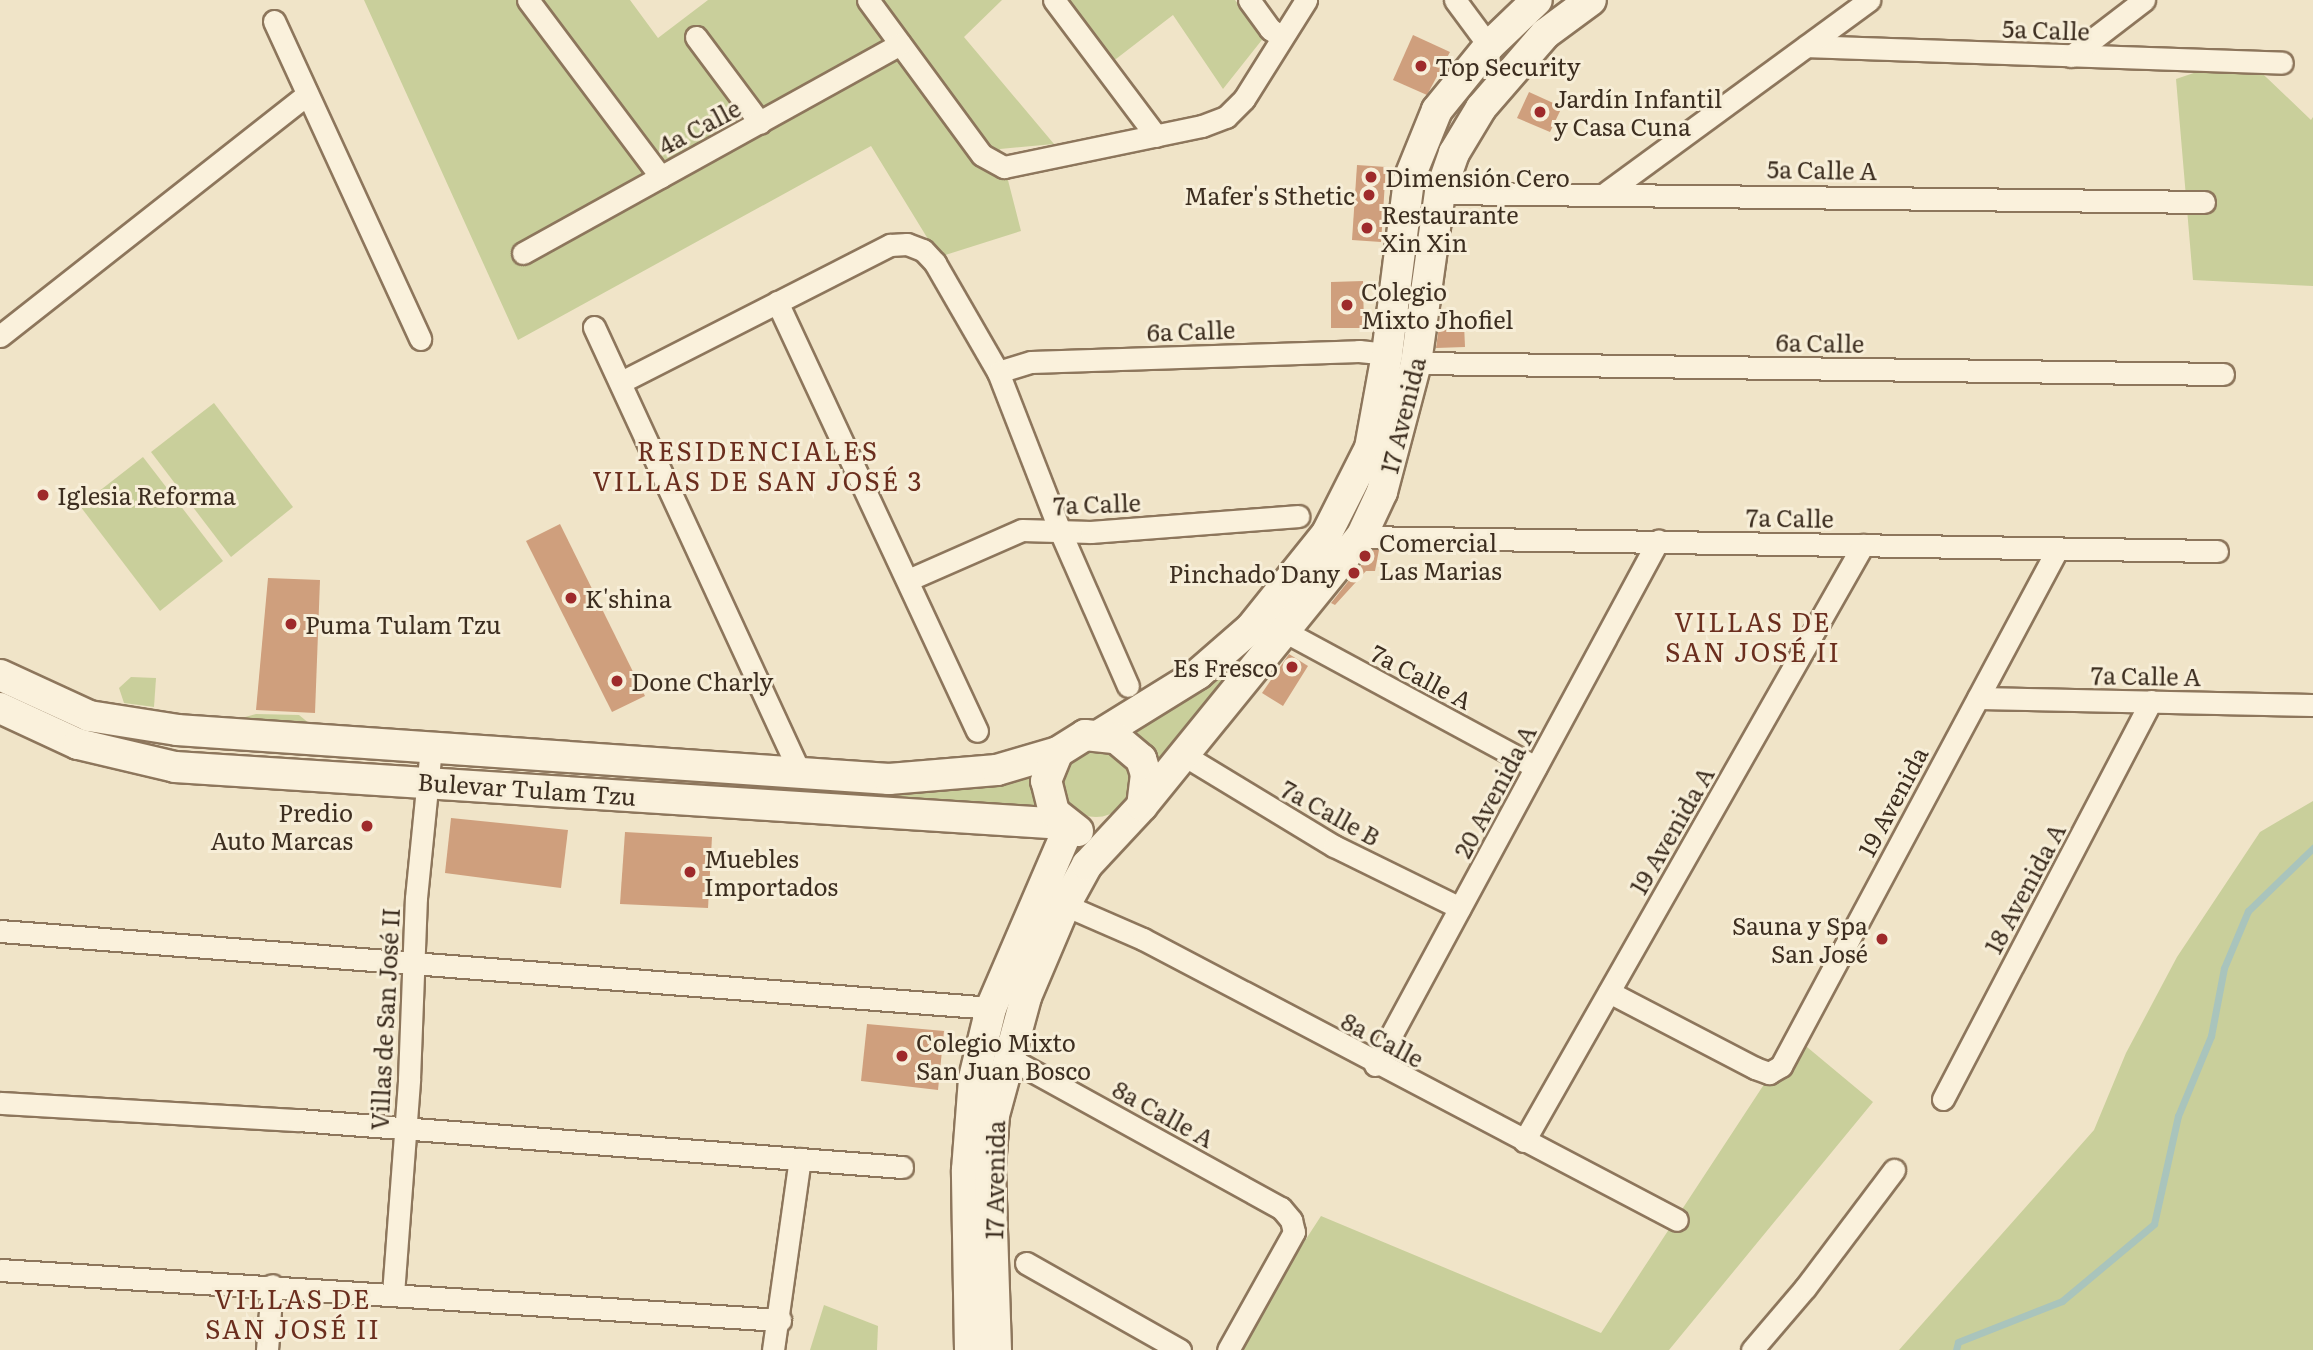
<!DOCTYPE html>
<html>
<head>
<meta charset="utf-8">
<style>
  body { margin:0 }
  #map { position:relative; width:2313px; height:1350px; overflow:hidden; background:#f0e4c8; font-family:Literata,serif }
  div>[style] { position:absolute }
  .green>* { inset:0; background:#c9cf9b }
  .round { border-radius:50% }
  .stream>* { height:7px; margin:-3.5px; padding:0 3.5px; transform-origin:3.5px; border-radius:3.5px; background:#a9c4bc }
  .building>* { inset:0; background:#cf9f7d }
  .roads { filter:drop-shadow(2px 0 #8d765c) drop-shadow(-2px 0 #8d765c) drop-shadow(0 2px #8d765c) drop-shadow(0 -2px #8d765c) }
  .street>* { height:21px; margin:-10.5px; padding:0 10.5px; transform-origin:10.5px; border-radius:10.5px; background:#faf1dc }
  .secondary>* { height:30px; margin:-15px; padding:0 15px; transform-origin:15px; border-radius:15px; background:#faf1dc }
  .dots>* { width:19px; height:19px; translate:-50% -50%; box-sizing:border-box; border:4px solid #f7eed8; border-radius:50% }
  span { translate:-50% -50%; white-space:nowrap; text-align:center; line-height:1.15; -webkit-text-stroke:6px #f7eed8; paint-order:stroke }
  .street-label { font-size:24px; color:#3d2e20 }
  .poi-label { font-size:24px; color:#3d2e20 }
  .left { translate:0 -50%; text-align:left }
  .right { translate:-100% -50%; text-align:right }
  .neighbourhood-label { font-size:26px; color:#6b2e1e; letter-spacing:2px }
</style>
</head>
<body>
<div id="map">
  <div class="green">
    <i style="clip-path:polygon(364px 0,630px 0,658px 38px,708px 0,1002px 0,964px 37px,1054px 144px,1000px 149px,1021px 231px,939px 257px,871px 146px,518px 340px)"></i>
    <i style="clip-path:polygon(1055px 0,1235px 0,1265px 36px,1223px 89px,1173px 15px,1103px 69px)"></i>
    <i style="clip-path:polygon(2244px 56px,2311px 120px,2313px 117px,2313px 286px,2193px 280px,2176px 79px)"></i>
    <i style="clip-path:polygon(214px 403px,293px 507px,231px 557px,151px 452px)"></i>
    <i style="clip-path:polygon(143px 457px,223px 561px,160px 611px,80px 506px)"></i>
    <i style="clip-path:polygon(1267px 634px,1151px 778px,1122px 733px)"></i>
    <i style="clip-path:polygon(131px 677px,156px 678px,154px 707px,124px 703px,119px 688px)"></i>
    <i style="clip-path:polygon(256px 714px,299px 715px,310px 724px,238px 719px)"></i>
    <i class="round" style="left:1062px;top:749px;width:68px;height:68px"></i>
    <i style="clip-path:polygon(1043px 764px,1048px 812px,850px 803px,853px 793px,889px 792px)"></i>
    <i style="clip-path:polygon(2313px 801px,2313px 1350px,1899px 1350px,2094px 1130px,2126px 1053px,2177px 957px,2260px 832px)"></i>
    <i style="clip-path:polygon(1795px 1037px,1873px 1102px,1669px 1350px,1234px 1350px,1321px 1216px,1601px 1333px)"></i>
    <i style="clip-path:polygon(824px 1305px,878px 1326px,877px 1350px,810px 1350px)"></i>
  </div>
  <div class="stream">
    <i style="left:1956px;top:1350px;width:8px;rotate:-76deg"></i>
    <i style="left:1958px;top:1342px;width:112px;rotate:-21.5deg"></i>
    <i style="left:2062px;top:1301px;width:120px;rotate:-39.9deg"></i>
    <i style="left:2154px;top:1224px;width:111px;rotate:-77.5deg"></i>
    <i style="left:2178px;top:1116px;width:87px;rotate:-67.6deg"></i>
    <i style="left:2211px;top:1036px;width:69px;rotate:-79.2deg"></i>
    <i style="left:2224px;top:968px;width:62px;rotate:-67.2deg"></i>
    <i style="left:2248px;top:911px;width:91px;rotate:-44.1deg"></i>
  </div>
  <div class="building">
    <i style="clip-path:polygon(1413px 35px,1450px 52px,1427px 95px,1393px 80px)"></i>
    <i style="clip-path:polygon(1529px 92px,1562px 107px,1550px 132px,1517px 118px)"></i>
    <i style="clip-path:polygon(1357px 165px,1386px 167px,1381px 242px,1352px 240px)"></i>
    <i style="clip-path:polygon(1363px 281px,1364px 328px,1331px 328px,1331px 282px)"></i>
    <i style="clip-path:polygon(1464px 324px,1465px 347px,1436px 348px,1439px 326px)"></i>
    <i style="clip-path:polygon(560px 524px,645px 696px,612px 712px,526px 541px)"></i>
    <i style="clip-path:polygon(1373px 550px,1379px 550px,1375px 571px,1366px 571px,1335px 605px,1331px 603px)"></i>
    <i style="clip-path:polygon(268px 578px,320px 580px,315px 713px,256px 710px)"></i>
    <i style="clip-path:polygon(1289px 654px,1308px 666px,1283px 706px,1262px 693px)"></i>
    <i style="clip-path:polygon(451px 818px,568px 830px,561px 888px,445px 873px)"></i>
    <i style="clip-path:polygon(625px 832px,712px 837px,708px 908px,620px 904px)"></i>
    <i style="clip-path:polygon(867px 1024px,944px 1031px,938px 1090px,861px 1081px)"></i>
  </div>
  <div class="roads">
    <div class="street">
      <i style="left:528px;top:0;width:221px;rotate:53.1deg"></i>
      <i style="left:868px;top:0;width:192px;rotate:53.7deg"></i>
      <i style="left:982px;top:155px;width:25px;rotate:29deg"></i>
      <i style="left:1004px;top:167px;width:202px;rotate:-11.7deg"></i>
      <i style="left:1202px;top:126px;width:26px;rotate:-21deg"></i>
      <i style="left:1226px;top:117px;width:25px;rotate:-45deg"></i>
      <i style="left:1244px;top:99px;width:117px;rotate:-57.9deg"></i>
      <i style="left:1054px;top:0;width:170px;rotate:53.1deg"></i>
      <i style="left:1249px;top:0;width:36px;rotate:54deg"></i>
      <i style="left:1270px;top:29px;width:14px;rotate:34deg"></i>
      <i style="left:1455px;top:0;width:57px;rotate:53.5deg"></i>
      <i style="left:274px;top:21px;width:350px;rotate:65.3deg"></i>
      <i style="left:696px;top:37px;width:107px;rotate:53.3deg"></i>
      <i style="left:1807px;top:46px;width:475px;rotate:2deg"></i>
      <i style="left:2071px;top:56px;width:92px;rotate:-37.5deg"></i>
      <i style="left:1607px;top:192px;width:325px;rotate:-36.2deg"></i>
      <i style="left:1440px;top:193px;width:764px;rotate:0.67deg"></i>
      <i style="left:523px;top:253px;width:431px;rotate:-29deg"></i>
      <i style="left:777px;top:302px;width:473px;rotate:65deg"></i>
      <i style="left:594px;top:327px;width:491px;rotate:65.2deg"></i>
      <i style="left:0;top:336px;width:391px;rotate:-38.2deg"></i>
      <i style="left:1416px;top:363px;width:807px;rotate:0.78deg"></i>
      <i style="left:998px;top:372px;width:34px;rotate:-17deg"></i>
      <i style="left:1031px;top:362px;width:328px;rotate:-1.9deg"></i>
      <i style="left:1359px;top:351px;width:28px;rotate:6deg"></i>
      <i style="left:621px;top:382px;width:302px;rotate:-27deg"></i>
      <i style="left:890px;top:245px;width:17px;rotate:-3deg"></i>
      <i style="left:907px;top:244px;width:17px;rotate:21deg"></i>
      <i style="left:923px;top:250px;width:18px;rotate:47deg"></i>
      <i style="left:935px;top:263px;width:126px;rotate:60deg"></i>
      <i style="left:998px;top:372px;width:171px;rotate:68.7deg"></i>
      <i style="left:1060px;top:531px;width:169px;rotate:66.3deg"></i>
      <i style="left:1361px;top:537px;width:856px;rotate:0.94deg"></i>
      <i style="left:908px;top:580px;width:124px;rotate:-23.7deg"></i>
      <i style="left:1022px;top:530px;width:69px;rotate:1.7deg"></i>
      <i style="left:1091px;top:532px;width:208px;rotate:-4.4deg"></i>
      <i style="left:1284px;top:631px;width:286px;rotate:28.4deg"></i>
      <i style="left:1978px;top:698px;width:335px;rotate:1.2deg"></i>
      <i style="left:1182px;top:754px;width:178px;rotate:31.2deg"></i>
      <i style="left:1334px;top:846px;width:140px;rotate:26.2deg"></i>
      <i style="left:1065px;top:905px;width:85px;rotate:23.6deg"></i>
      <i style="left:1143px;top:939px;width:603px;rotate:27.75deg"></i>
      <i style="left:0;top:931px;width:994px;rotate:4.44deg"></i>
      <i style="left:1609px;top:992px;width:165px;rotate:27.5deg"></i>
      <i style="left:1755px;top:1068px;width:15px;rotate:20deg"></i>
      <i style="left:1769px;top:1073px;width:14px;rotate:-30deg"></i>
      <i style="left:1781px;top:1066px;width:585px;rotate:-61.86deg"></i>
      <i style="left:1007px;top:1057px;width:313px;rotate:28.9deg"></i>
      <i style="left:1281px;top:1208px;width:16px;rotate:50deg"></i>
      <i style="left:1291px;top:1220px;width:12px;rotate:76deg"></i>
      <i style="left:1294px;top:1232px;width:135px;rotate:119.2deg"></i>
      <i style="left:1375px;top:1065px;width:596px;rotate:-61.63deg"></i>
      <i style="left:1943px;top:1099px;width:449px;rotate:-62.4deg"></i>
      <i style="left:0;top:1103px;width:298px;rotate:3.3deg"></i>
      <i style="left:298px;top:1120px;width:606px;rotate:4.45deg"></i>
      <i style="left:1524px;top:1141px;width:686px;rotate:-60.37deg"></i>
      <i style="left:1026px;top:1263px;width:177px;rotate:29.5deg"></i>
      <i style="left:0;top:1270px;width:782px;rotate:3.67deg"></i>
      <i style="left:393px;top:1294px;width:216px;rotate:-85.7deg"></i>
      <i style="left:409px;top:1079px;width:181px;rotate:-87.8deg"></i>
      <i style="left:416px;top:898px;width:152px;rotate:-84.3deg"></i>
      <i style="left:267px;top:1350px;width:65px;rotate:-85.6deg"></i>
      <i style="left:773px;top:1350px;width:193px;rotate:-82deg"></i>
      <i style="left:1752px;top:1350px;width:82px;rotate:-49.5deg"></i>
      <i style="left:1805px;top:1288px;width:148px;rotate:-53deg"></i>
    </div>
    <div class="secondary">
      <i style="left:0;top:675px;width:98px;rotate:24.7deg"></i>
      <i style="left:89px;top:716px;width:89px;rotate:9deg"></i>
      <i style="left:177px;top:730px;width:714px;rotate:3.94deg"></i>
      <i style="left:889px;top:779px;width:108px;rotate:-4.8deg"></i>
      <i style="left:997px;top:770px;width:64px;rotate:-16.4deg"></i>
      <i style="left:0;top:708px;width:86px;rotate:24.8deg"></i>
      <i style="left:78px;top:744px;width:100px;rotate:13.3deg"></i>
      <i style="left:175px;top:767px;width:891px;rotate:3.67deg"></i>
      <i style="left:1101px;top:734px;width:114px;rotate:-31.7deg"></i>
      <i style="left:1198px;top:674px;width:70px;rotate:-41deg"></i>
      <i style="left:1251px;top:628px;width:122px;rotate:-51.3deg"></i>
      <i style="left:1327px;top:533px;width:95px;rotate:-63.2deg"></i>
      <i style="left:1370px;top:448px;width:96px;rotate:-79.7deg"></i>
      <i style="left:1387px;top:354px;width:176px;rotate:-82.8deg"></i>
      <i style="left:1409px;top:179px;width:74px;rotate:-67.9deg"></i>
      <i style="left:1437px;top:110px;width:82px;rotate:-50.9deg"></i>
      <i style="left:1489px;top:46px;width:66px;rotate:-43.8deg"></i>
      <i style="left:1078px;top:831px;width:31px;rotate:-142deg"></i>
      <i style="left:1054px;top:812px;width:32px;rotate:-104deg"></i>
      <i style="left:1046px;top:781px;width:31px;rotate:-68deg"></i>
      <i style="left:1058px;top:752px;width:32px;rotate:-32deg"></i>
      <i style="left:1085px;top:735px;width:31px;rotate:6deg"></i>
      <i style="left:1116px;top:738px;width:33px;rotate:40deg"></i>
      <i style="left:1141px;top:759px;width:16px;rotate:72deg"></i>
      <i style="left:1146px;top:774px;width:32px;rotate:97deg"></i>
      <i style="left:970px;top:1350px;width:180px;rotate:-91deg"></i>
      <i style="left:967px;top:1170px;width:92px;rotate:-85.6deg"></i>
      <i style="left:974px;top:1078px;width:72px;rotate:-76.3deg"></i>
      <i style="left:991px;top:1008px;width:197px;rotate:-66.7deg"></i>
      <i style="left:996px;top:1350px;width:183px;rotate:-91.9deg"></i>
      <i style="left:990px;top:1167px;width:52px;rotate:-85.6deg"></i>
      <i style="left:994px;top:1115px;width:122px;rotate:-74.8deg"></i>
      <i style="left:1026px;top:997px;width:100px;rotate:-67deg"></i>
      <i style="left:1065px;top:905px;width:46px;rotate:-61.2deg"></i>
      <i style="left:1087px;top:865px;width:81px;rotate:-47deg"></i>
      <i style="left:1142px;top:806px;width:347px;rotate:-50.9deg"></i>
      <i style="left:1361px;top:537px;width:50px;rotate:-65deg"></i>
      <i style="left:1382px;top:492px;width:133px;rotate:-75.2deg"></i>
      <i style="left:1416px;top:363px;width:172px;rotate:-82deg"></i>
      <i style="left:1440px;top:193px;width:42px;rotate:-70.7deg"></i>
      <i style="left:1454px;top:153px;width:52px;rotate:-59deg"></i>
      <i style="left:1481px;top:108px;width:98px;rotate:-49.1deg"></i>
      <i style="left:1545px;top:34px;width:57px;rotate:-36.5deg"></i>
    </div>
  </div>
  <div class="dots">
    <i style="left:1421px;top:66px;background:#9e2a2b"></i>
    <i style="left:1540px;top:112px;background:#9e2a2b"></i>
    <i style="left:1371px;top:177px;background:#9e2a2b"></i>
    <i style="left:1369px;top:195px;background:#9e2a2b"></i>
    <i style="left:1367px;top:228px;background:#9e2a2b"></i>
    <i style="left:1347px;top:305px;background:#9e2a2b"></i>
    <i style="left:43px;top:495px;background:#9e2a2b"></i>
    <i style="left:1365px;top:556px;background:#9e2a2b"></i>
    <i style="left:1354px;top:573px;background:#9e2a2b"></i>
    <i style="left:571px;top:598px;background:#9e2a2b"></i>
    <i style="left:291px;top:624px;background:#9e2a2b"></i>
    <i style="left:1292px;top:667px;background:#9e2a2b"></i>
    <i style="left:617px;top:681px;background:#9e2a2b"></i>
    <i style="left:367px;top:826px;background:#9e2a2b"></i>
    <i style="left:690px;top:872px;background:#9e2a2b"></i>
    <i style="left:1882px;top:939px;background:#9e2a2b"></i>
    <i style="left:902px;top:1056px;background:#9e2a2b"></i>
  </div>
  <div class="street-label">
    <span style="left:2046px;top:29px;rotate:2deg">5a Calle</span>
    <span style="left:699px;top:126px;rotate:-28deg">4a Calle</span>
    <span style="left:1822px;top:169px;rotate:1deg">5a Calle A</span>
    <span style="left:1191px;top:330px;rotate:-2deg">6a Calle</span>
    <span style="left:1820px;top:342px;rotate:1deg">6a Calle</span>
    <span style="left:1402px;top:415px;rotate:-76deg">17 Avenida</span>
    <span style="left:1097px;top:503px;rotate:-2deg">7a Calle</span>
    <span style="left:1790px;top:517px;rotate:1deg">7a Calle</span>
    <span style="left:2146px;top:675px;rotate:1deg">7a Calle A</span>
    <span style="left:1422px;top:676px;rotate:28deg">7a Calle A</span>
    <span style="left:527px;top:788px;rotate:4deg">Bulevar Tulam Tzu</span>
    <span style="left:1494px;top:791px;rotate:-62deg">20 Avenida A</span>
    <span style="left:1892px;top:801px;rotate:-62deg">19 Avenida</span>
    <span style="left:1331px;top:812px;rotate:29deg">7a Calle B</span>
    <span style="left:1671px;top:830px;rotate:-60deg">19 Avenida A</span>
    <span style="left:2024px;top:888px;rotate:-62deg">18 Avenida A</span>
    <span style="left:384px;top:1019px;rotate:-87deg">Villas de San José II</span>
    <span style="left:1383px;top:1039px;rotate:28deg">8a Calle</span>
    <span style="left:1164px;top:1113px;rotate:29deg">8a Calle A</span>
    <span style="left:994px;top:1180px;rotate:-89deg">17 Avenida</span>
  </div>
  <div class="poi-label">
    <span class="left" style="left:1435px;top:66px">Top Security</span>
    <span class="left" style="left:1554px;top:112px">Jardín Infantil<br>y Casa Cuna</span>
    <span class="left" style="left:1385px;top:177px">Dimensión Cero</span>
    <span class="right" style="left:1355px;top:195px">Mafer's Sthetic</span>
    <span class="left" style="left:1381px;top:228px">Restaurante<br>Xin Xin</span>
    <span class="left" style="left:1361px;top:305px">Colegio<br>Mixto Jhofiel</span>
    <span class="left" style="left:57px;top:495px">Iglesia Reforma</span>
    <span class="left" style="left:1379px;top:556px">Comercial<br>Las Marias</span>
    <span class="right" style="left:1340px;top:573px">Pinchado Dany</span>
    <span class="left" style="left:585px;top:598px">K'shina</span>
    <span class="left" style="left:305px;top:624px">Puma Tulam Tzu</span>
    <span class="right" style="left:1278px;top:667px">Es Fresco</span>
    <span class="left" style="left:631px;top:681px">Done Charly</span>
    <span class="right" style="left:353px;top:826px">Predio<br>Auto Marcas</span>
    <span class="left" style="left:704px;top:872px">Muebles<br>Importados</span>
    <span class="right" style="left:1868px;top:939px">Sauna y Spa<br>San José</span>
    <span class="left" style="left:916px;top:1056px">Colegio Mixto<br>San Juan Bosco</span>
  </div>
  <div class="neighbourhood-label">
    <span style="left:758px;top:465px">RESIDENCIALES<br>VILLAS DE SAN JOSÉ 3</span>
    <span style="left:1753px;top:636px">VILLAS DE<br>SAN JOSÉ II</span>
    <span style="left:293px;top:1313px">VILLAS DE<br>SAN JOSÉ II</span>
  </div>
</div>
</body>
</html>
